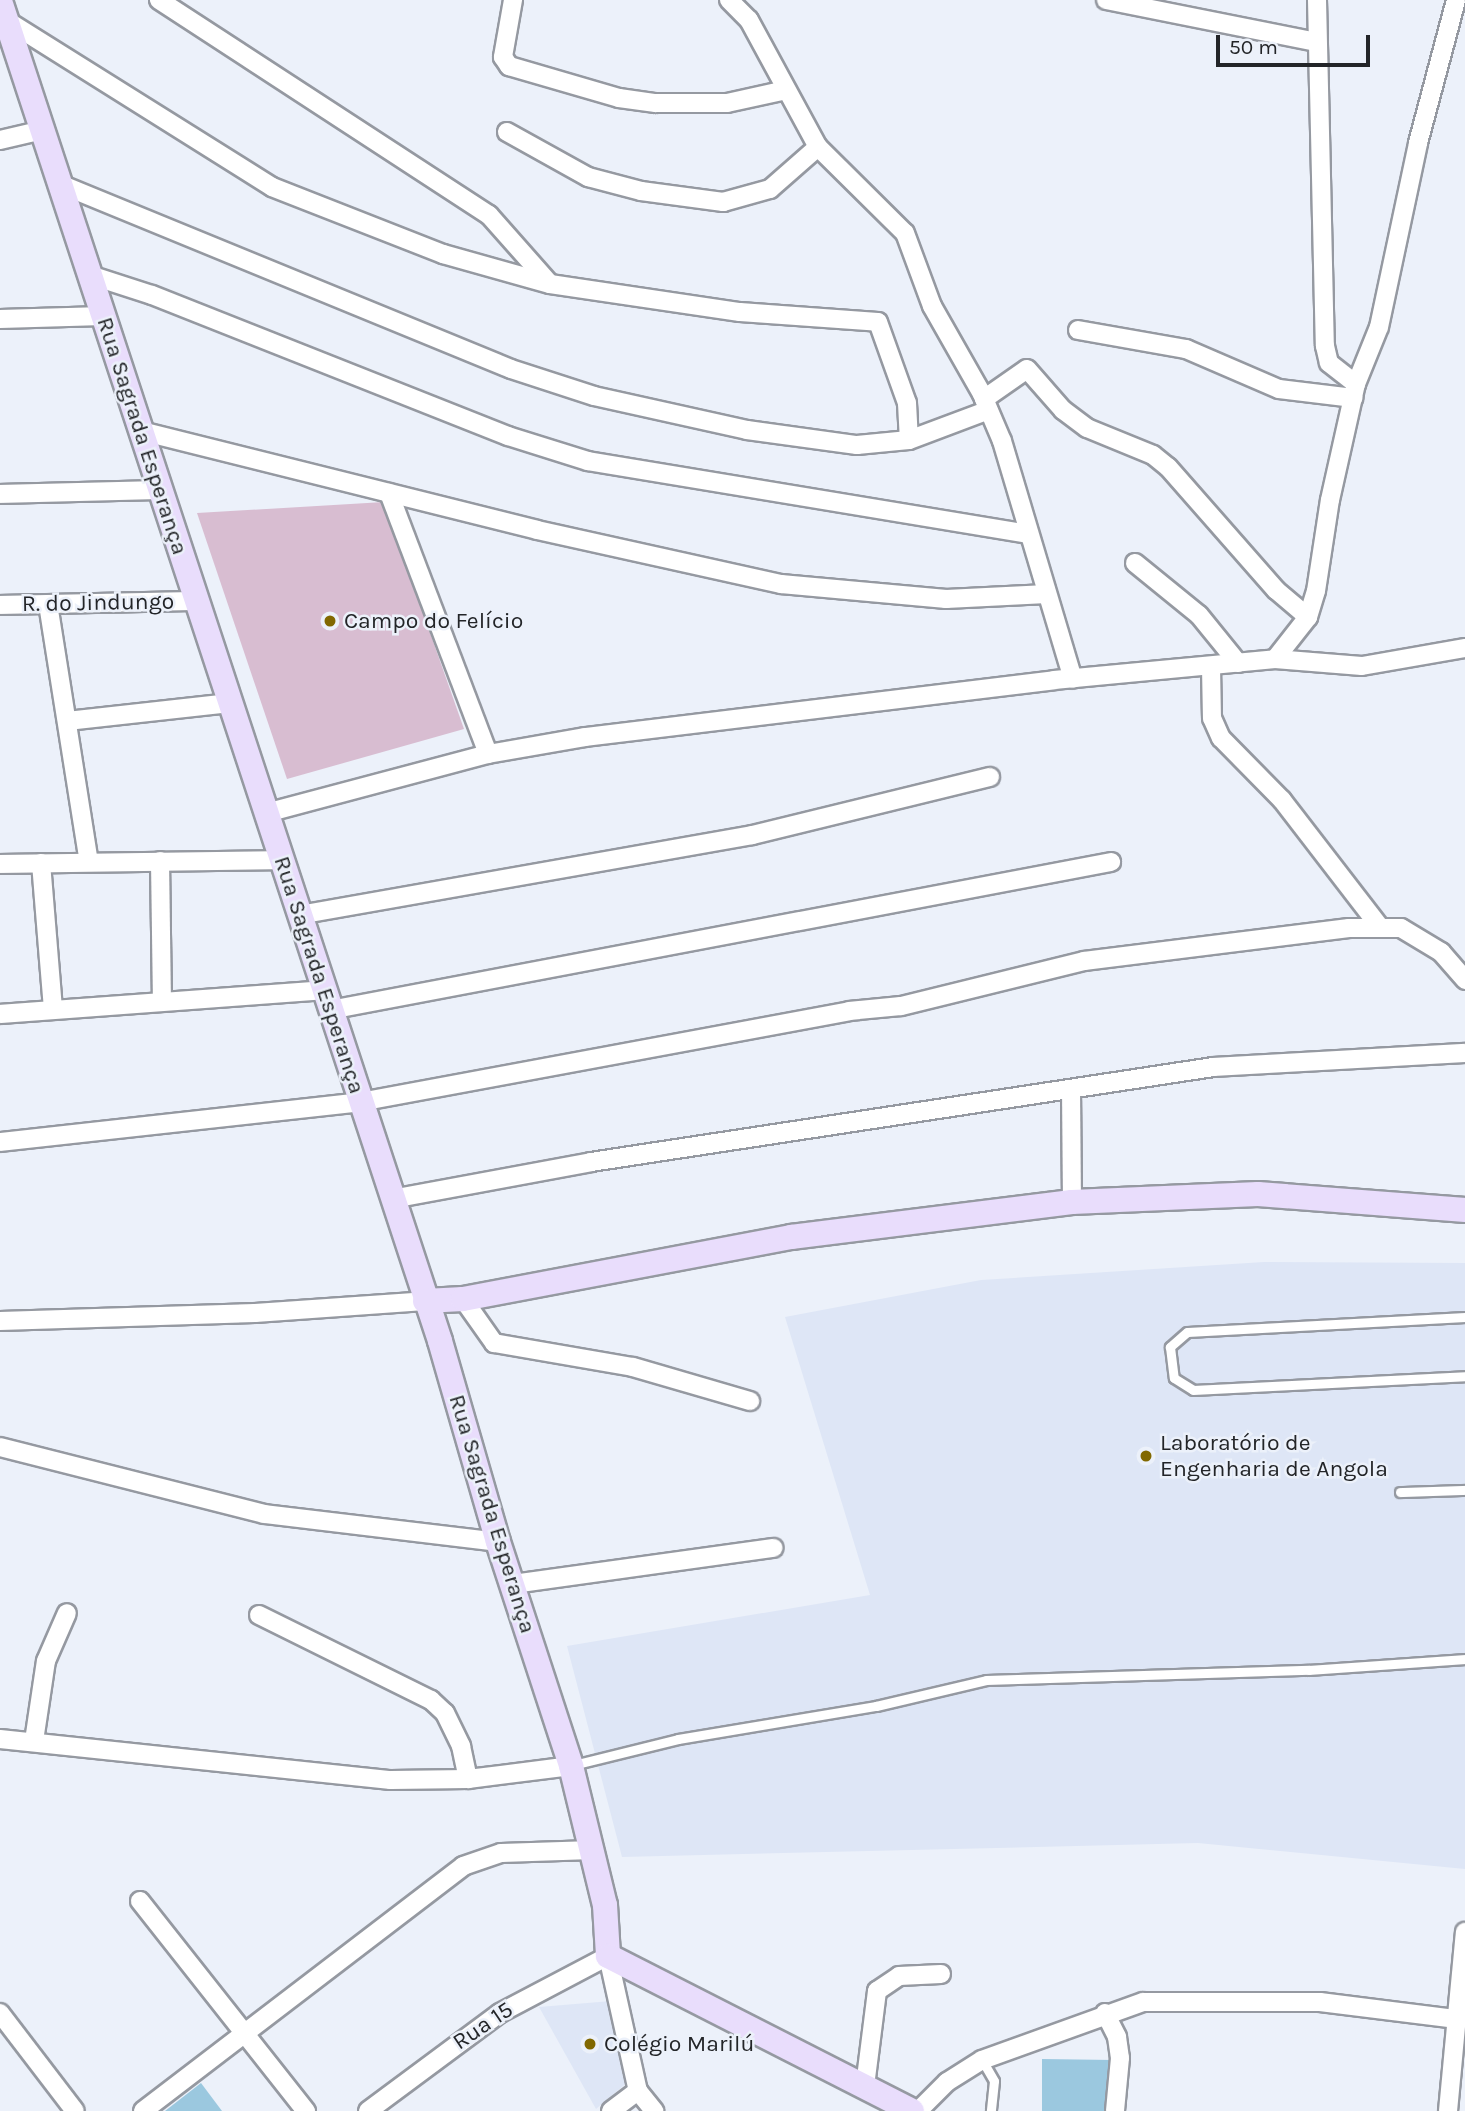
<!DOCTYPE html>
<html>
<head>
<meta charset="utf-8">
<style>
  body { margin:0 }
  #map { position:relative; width:1465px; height:2111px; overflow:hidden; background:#ecf1fa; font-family:Karla,sans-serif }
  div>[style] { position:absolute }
  .built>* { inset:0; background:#dee6f6 }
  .green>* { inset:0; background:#d8bdd1 }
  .building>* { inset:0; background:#9bc8df }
  .roads { filter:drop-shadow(2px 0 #9599a1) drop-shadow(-2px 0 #9599a1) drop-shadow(0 2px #9599a1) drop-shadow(0 -2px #9599a1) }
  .lane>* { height:9px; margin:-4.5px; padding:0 4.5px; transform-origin:4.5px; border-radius:4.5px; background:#fff }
  .street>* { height:18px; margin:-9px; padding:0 9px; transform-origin:9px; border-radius:9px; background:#fff }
  .secondary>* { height:24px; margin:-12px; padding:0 12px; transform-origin:12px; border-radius:12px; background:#e9ddfc }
  .dots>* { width:19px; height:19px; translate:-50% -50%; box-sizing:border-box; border:4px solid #ecf1fa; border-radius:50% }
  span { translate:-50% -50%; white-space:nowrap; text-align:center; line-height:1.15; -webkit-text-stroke:5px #ecf1fa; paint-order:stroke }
  .street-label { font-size:23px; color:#232528 }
  .poi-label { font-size:23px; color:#232528 }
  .left { translate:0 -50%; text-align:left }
  .scale { position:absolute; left:1216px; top:35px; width:154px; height:32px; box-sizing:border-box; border:4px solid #232528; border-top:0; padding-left:9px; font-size:21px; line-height:24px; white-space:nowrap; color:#232528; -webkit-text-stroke:5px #ecf1fa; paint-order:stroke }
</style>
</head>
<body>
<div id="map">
  <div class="built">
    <i style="clip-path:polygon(1264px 1262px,1465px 1263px,1465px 1869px,1198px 1843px,622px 1857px,567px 1646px,870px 1595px,785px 1317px,981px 1280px)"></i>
    <i style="clip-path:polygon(611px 2001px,629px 2081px,596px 2109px,539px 2007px)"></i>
  </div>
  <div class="green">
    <i style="clip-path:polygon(384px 502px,464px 729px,287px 779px,197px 513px)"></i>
  </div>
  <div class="building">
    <i style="clip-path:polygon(1042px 2059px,1113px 2060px,1113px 2111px,1042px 2111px)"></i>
    <i style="clip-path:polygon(201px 2083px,222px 2111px,165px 2111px)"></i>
  </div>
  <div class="roads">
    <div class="lane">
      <i style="left:1465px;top:1317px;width:278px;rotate:176.9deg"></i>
      <i style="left:1187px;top:1332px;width:23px;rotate:139deg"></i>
      <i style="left:1170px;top:1347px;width:31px;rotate:83deg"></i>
      <i style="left:1174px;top:1378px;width:22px;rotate:32deg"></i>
      <i style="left:1193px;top:1390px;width:272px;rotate:-2.9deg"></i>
      <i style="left:1400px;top:1492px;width:65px;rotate:-1.8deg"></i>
      <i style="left:573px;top:1765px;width:108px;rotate:-13.9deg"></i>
      <i style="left:678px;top:1739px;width:201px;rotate:-9.5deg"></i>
      <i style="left:876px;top:1706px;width:113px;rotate:-13.3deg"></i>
      <i style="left:986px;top:1680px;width:323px;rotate:-1.8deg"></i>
      <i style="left:1309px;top:1670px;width:156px;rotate:-4deg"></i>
      <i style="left:982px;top:2060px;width:24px;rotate:60deg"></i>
      <i style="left:994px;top:2081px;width:30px;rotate:96deg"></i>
    </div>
    <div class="street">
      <i style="left:159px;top:0;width:394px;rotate:33.1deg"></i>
      <i style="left:489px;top:215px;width:92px;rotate:48.5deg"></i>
      <i style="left:513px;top:0;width:58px;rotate:100deg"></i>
      <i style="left:503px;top:57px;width:11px;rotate:56deg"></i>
      <i style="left:509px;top:66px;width:115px;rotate:16.2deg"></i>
      <i style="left:619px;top:98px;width:37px;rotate:8deg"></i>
      <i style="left:656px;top:103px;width:71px"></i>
      <i style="left:727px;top:103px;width:60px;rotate:-12.4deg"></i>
      <i style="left:729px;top:0;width:28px;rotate:45deg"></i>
      <i style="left:749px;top:20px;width:145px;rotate:61.5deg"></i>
      <i style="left:818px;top:147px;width:122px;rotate:44.7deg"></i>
      <i style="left:905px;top:233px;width:78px;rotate:69.7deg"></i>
      <i style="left:932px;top:306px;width:101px;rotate:60.4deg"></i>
      <i style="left:982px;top:394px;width:51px;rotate:66.9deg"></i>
      <i style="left:1002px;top:441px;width:248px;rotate:73.4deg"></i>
      <i style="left:1106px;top:0;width:214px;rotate:11.3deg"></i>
      <i style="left:1317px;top:0;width:346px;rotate:88.7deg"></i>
      <i style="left:1325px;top:346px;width:17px;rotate:77deg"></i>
      <i style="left:1329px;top:363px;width:34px;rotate:38deg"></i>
      <i style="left:6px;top:20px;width:314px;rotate:32.1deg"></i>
      <i style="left:272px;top:187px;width:184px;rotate:21.4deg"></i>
      <i style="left:443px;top:254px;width:111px;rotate:15.7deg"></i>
      <i style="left:550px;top:284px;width:192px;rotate:8.4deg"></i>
      <i style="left:740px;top:312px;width:138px;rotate:4.1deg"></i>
      <i style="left:878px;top:322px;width:86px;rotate:70.3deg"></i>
      <i style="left:907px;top:403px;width:37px;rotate:87deg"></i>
      <i style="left:507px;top:132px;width:93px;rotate:29.1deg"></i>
      <i style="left:588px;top:177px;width:55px;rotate:14.8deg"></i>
      <i style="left:641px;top:191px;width:83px;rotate:7.6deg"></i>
      <i style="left:723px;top:202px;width:49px;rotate:-15.5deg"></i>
      <i style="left:770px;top:189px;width:64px;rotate:-41.2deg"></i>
      <i style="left:0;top:140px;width:44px;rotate:-13.1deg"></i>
      <i style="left:60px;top:184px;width:487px;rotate:22.3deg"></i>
      <i style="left:511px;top:369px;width:87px;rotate:18deg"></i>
      <i style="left:594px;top:396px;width:157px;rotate:12.5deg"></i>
      <i style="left:747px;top:430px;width:111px;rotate:7.8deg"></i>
      <i style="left:857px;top:445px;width:52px;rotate:-5.5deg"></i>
      <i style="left:909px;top:440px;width:85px;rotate:-20.6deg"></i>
      <i style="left:90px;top:275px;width:65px;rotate:17.9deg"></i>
      <i style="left:152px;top:295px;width:383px;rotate:21.6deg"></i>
      <i style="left:508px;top:436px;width:84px;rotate:17.4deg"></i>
      <i style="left:588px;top:461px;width:446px;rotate:9.4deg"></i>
      <i style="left:0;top:319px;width:103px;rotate:-1.7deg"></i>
      <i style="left:1078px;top:330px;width:110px;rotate:10deg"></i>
      <i style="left:1186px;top:349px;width:101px;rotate:23.3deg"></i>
      <i style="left:1279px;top:389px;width:75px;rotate:6.9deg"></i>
      <i style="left:984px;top:399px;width:52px;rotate:-34.9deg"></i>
      <i style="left:1027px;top:369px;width:55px;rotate:48.7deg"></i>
      <i style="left:1063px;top:410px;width:30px;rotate:37deg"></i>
      <i style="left:1087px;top:428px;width:71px;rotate:22.2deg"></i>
      <i style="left:1153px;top:455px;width:19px;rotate:39deg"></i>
      <i style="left:1168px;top:467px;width:164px;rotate:48.7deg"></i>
      <i style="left:1276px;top:590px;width:42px;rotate:40.2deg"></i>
      <i style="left:141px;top:431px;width:408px;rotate:14deg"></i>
      <i style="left:537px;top:530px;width:250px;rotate:12.5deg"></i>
      <i style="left:781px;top:584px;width:166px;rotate:5.2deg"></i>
      <i style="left:946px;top:599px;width:101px;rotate:-2.8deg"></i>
      <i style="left:389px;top:493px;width:279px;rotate:69.2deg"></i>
      <i style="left:0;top:494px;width:160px;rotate:-1.4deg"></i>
      <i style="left:1135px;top:563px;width:82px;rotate:39.1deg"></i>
      <i style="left:1199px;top:615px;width:62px;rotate:50.9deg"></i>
      <i style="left:48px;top:604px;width:261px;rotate:81deg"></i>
      <i style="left:0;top:605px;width:196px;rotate:-1.2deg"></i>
      <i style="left:1275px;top:659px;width:53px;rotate:-51.8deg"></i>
      <i style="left:1308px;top:617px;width:27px;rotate:-73deg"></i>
      <i style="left:1316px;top:591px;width:92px;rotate:-81.3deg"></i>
      <i style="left:1330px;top:500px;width:119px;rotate:-77.4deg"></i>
      <i style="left:1356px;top:384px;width:61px;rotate:-68deg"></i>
      <i style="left:1379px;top:327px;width:188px;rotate:-78deg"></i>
      <i style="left:1418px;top:143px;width:148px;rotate:-75.1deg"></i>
      <i style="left:1211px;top:667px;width:51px;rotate:88.9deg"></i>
      <i style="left:1212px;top:718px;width:22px;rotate:66deg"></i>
      <i style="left:1221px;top:738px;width:87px;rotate:45.5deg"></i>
      <i style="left:1282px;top:800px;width:159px;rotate:52.4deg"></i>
      <i style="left:67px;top:721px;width:164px;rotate:-6.3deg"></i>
      <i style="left:266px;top:813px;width:230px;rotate:-14.9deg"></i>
      <i style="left:488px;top:754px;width:98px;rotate:-9.9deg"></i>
      <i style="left:585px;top:737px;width:472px;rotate:-6.9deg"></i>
      <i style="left:1054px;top:680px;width:222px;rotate:-5.4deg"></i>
      <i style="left:1275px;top:659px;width:87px;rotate:4.6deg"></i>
      <i style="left:1362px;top:666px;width:105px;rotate:-9.9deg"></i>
      <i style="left:160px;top:861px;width:139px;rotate:89.2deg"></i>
      <i style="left:41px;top:863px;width:146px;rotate:85.3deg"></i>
      <i style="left:0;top:864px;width:281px;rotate:-0.8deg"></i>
      <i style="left:299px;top:915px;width:460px;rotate:-10deg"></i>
      <i style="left:752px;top:835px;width:245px;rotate:-13.7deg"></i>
      <i style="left:330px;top:1010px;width:795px;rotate:-10.73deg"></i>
      <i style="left:0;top:1014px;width:325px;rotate:-4.2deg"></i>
      <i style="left:1071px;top:1089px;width:113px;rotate:89.5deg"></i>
      <i style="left:0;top:1142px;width:362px;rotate:-6.3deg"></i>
      <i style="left:360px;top:1102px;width:497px;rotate:-10.5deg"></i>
      <i style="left:849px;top:1011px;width:52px;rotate:-5.5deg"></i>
      <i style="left:901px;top:1006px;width:188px;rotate:-13.8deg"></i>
      <i style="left:1084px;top:961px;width:267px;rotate:-7.1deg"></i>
      <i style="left:1349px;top:928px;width:52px"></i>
      <i style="left:1401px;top:928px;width:47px;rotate:31deg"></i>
      <i style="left:1441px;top:952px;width:37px;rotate:49deg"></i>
      <i style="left:392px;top:1199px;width:202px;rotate:-10.5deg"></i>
      <i style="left:591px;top:1162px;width:629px;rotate:-8.68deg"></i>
      <i style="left:1213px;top:1067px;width:252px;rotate:-3.2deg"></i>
      <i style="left:463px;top:1299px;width:54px;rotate:54.8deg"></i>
      <i style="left:494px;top:1343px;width:141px;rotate:9.8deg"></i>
      <i style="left:633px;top:1367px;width:122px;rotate:16.2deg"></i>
      <i style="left:0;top:1321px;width:255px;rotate:-1.8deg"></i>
      <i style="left:255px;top:1313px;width:170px;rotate:-4deg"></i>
      <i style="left:0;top:1447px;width:272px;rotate:14.2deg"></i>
      <i style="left:264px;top:1514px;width:236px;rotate:6.8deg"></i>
      <i style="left:513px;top:1584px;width:263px;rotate:-7.9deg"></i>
      <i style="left:259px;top:1615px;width:192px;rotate:26.3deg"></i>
      <i style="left:431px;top:1700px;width:19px;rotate:43deg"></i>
      <i style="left:445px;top:1713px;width:37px;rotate:64deg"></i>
      <i style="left:461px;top:1746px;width:34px;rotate:78deg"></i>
      <i style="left:0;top:1739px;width:393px;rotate:6deg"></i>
      <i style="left:391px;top:1780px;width:77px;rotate:-0.7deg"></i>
      <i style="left:468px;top:1779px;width:104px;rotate:-7.2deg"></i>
      <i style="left:34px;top:1741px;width:81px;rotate:-81.5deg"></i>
      <i style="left:46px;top:1661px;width:52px;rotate:-66.4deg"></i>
      <i style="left:140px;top:1901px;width:268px;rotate:51.7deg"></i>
      <i style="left:0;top:2013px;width:123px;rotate:52.6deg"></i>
      <i style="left:1105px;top:2013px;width:27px;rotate:63deg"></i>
      <i style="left:1117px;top:2037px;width:21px;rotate:82deg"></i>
      <i style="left:1120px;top:2058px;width:53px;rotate:95.4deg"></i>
      <i style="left:865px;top:2086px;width:96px;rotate:-82.8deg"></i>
      <i style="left:877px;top:1991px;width:27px;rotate:-34deg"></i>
      <i style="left:899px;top:1976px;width:42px;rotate:-2.7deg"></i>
      <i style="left:143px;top:2111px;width:403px;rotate:-37.4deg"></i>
      <i style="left:463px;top:1866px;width:40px;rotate:-18.9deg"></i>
      <i style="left:501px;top:1853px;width:92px;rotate:-1.9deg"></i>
      <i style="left:368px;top:2111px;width:164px;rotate:-36.6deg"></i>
      <i style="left:500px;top:2013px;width:122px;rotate:-27.8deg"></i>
      <i style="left:608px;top:1956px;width:138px;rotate:77.5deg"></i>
      <i style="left:638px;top:2091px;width:26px;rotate:51deg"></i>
      <i style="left:611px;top:2111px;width:34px;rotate:-37deg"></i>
      <i style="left:918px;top:2111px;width:41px;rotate:-45deg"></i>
      <i style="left:947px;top:2082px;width:41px;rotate:-32.2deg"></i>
      <i style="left:982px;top:2060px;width:171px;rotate:-19.8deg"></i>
      <i style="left:1143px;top:2002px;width:177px"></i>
      <i style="left:1320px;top:2002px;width:138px;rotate:7.1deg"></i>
      <i style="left:1448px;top:2111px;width:180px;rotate:-84.6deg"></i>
    </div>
    <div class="secondary">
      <i style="left:0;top:1px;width:1410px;rotate:71.82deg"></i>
      <i style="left:440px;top:1341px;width:209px;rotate:73.9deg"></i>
      <i style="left:498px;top:1542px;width:236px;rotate:71.9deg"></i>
      <i style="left:571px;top:1766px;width:143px;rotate:76.3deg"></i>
      <i style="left:605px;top:1905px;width:51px;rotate:86.6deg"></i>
      <i style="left:608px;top:1956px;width:341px;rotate:27deg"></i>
      <i style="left:425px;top:1301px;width:38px;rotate:-3deg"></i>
      <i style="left:463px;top:1299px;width:334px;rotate:-10.7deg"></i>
      <i style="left:791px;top:1237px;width:283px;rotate:-7.1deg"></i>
      <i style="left:1072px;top:1202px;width:186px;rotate:-2.5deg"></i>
      <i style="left:1258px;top:1194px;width:208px;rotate:4.4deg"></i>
    </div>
  </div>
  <div class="dots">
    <i style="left:330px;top:621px;background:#816800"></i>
    <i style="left:1146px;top:1456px;background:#816800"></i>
    <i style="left:590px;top:2044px;background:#816800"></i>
  </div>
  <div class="street-label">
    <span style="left:142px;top:436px;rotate:72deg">Rua Sagrada Esperança</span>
    <span style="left:98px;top:603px;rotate:-1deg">R. do Jindungo</span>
    <span style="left:319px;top:975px;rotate:72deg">Rua Sagrada Esperança</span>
    <span style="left:492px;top:1514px;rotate:73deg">Rua Sagrada Esperança</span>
    <span style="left:483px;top:2026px;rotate:-34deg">Rua 15</span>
  </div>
  <div class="poi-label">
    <span class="left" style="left:344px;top:621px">Campo do Felício</span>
    <span class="left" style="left:1160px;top:1456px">Laboratório de<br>Engenharia de Angola</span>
    <span class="left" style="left:604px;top:2044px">Colégio Marilú</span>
  </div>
  <div class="scale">50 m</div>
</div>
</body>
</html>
